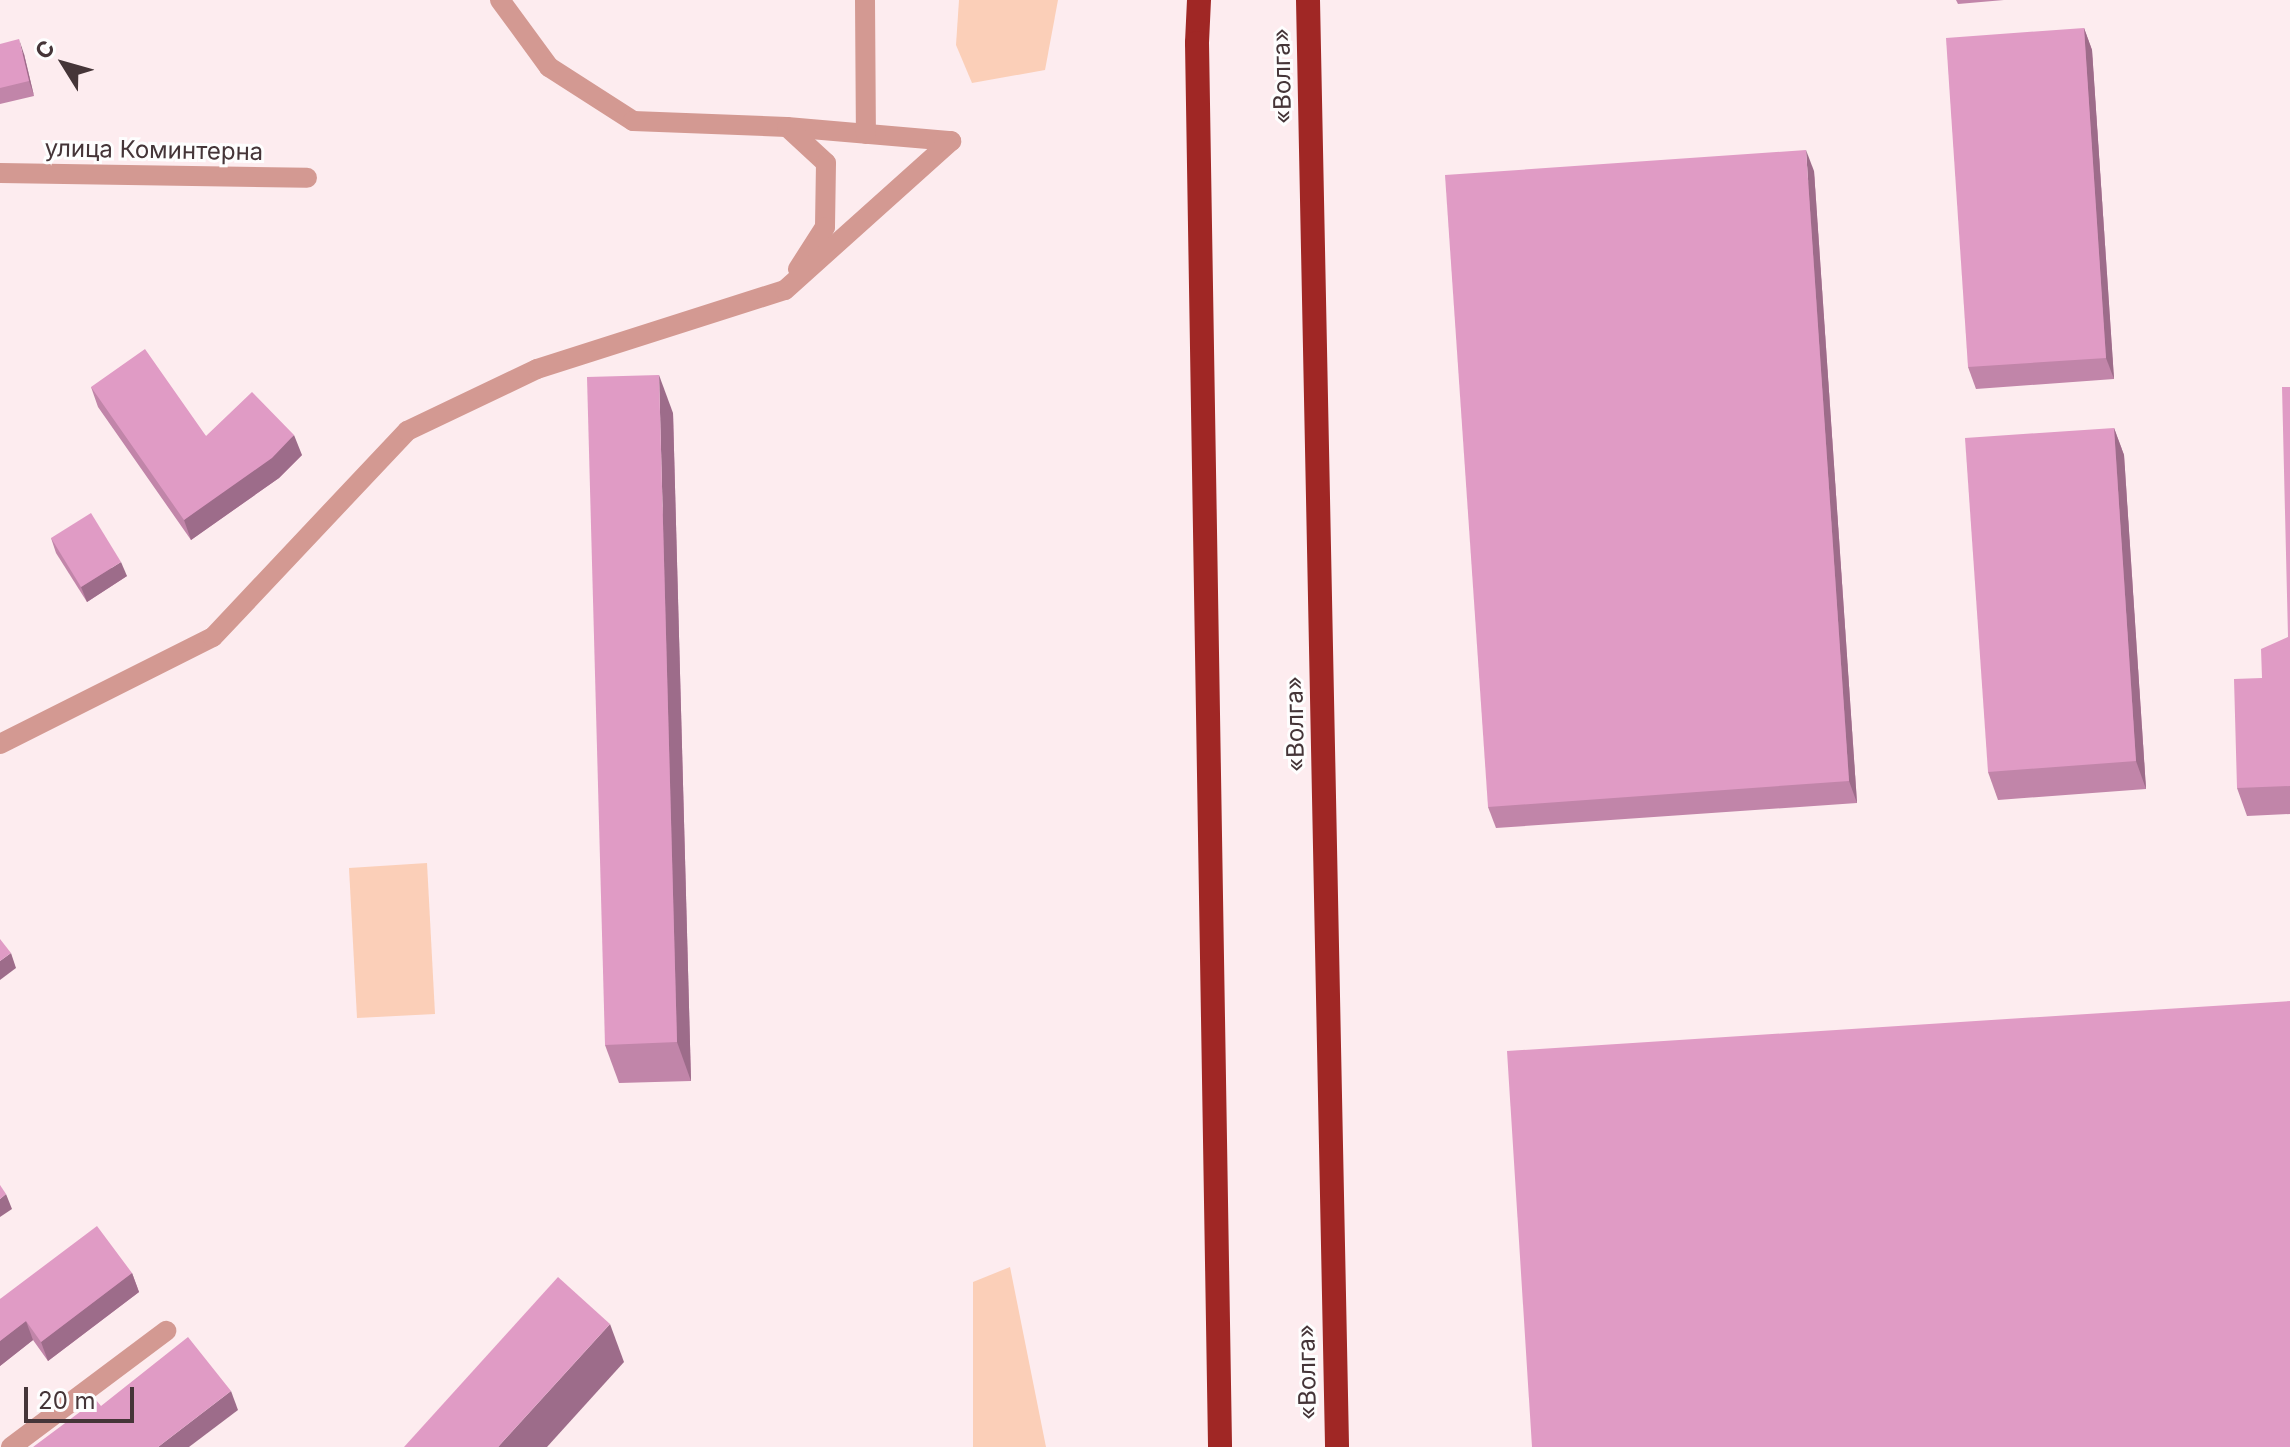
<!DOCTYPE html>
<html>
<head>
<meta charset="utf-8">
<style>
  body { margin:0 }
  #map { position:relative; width:2290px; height:1447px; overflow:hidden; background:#fdecef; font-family:Inter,sans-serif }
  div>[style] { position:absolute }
  .green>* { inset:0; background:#fbcfb8 }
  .street>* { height:20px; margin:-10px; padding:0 10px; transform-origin:10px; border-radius:10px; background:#d39992 }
  .highway>* { height:24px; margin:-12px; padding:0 12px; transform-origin:12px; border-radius:12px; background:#a02725 }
  .wall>* { inset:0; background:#c185a9 }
  .shaded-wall>* { inset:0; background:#9d6c8a }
  .building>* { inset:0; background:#e09bc5 }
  span { translate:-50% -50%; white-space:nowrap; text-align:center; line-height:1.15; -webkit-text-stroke:6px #fefefe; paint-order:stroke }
  .street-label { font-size:24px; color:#453538 }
  .north { position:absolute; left:24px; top:24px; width:80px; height:80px; -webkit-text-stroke:6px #fefefe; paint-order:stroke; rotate:307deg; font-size:22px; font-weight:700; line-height:32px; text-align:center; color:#453538 }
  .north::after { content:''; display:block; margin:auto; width:28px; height:36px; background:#453538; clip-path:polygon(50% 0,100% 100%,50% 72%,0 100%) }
  .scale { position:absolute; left:24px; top:1387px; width:110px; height:36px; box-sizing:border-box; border:4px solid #453538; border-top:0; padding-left:10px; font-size:24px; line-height:28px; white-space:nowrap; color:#453538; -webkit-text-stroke:6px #fefefe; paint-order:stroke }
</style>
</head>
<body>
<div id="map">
  <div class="green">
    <i style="clip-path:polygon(959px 0,1058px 0,1045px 70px,972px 83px,956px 45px)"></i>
    <i style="clip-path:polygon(427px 863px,435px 1014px,357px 1018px,349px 868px)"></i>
    <i style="clip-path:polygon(1010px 1267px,1046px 1447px,973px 1447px,973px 1282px)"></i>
  </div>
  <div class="street">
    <i style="left:500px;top:0;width:83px;rotate:53.8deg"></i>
    <i style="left:549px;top:67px;width:100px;rotate:32.7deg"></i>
    <i style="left:633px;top:121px;width:154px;rotate:2.2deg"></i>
    <i style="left:787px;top:127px;width:165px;rotate:4.9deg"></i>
    <i style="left:865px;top:0;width:134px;rotate:89.6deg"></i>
    <i style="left:787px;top:127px;width:53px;rotate:42.7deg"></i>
    <i style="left:826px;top:163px;width:64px;rotate:90.9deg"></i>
    <i style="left:825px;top:227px;width:50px;rotate:122.7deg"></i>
    <i style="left:0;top:173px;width:307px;rotate:0.9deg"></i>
    <i style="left:0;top:744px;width:238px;rotate:-26.7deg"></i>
    <i style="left:213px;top:637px;width:283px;rotate:-46.7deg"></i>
    <i style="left:407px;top:431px;width:144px;rotate:-25.5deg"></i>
    <i style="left:537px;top:369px;width:260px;rotate:-17.7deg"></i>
    <i style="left:785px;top:290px;width:223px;rotate:-41.9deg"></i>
    <i style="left:11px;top:1447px;width:194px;rotate:-36.8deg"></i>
  </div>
  <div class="highway">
    <i style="left:1199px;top:0;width:43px;rotate:92.7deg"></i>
    <i style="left:1197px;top:43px;width:1404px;rotate:89.06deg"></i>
    <i style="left:1308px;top:0;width:1447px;rotate:88.85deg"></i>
  </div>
  <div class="wall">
    <i style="clip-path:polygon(1956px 0,2004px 0,1958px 4px)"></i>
    <i style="clip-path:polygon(2084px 28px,2092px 50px,2114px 379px,1976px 389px,1968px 367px)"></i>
    <i style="clip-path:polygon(0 44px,24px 54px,34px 96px,0 104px)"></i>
    <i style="clip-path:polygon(1814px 171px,1857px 803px,1496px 828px,1488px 807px)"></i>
    <i style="clip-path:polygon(91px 387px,206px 436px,302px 455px,279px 478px,191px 540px,98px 407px)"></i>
    <i style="clip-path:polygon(2290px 387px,2290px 814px,2247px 816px,2237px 788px,2262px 678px,2288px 637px)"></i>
    <i style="clip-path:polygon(673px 413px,691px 1081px,619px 1083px,605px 1045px)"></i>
    <i style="clip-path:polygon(2114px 428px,2124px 455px,2146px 789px,1998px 800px,1988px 772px)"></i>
    <i style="clip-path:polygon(51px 538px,127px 576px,87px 602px,56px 553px)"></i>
    <i style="clip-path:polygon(132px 1273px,139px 1292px,48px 1361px,33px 1340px,0 1366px,0 1299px)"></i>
  </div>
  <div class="shaded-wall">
    <i style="clip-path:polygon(2084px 28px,2092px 50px,2114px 379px,2106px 358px)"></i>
    <i style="clip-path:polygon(19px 39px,24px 54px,34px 96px,29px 81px)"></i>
    <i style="clip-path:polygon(1806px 150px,1814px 171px,1857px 803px,1849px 781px)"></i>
    <i style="clip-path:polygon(659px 375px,673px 413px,691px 1081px,677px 1042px)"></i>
    <i style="clip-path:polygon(2114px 428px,2124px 455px,2146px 789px,2136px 761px)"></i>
    <i style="clip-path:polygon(294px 435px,302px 455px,279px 478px,191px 540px,184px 520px)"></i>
    <i style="clip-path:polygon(121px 562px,127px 576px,87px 602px,81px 587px)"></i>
    <i style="clip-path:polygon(11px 953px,16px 968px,0 980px,0 961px)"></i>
    <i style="clip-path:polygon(6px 1194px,12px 1209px,0 1217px,0 1199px)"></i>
    <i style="clip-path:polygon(132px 1273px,139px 1292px,48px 1361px,41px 1342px)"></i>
    <i style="clip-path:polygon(26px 1321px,33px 1340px,0 1366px,0 1341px)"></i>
    <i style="clip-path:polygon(610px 1324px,624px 1362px,547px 1447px,498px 1447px)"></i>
    <i style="clip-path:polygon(231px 1391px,238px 1410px,189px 1447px,158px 1447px)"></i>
  </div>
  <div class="building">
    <i style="clip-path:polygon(2084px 28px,2106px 358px,1968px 367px,1946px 38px)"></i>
    <i style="clip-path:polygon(19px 39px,29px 81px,0 88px,0 44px)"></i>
    <i style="clip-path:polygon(1806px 150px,1849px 781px,1488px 807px,1445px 175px)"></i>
    <i style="clip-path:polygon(145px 349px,206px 436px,252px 392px,294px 435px,272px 458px,184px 520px,91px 387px)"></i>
    <i style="clip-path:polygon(659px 375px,677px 1042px,605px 1045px,587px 377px)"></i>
    <i style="clip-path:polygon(2282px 387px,2290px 387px,2290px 786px,2237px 788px,2234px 679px,2262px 678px,2261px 649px,2288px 637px)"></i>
    <i style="clip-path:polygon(2114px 428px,2136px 761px,1988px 772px,1965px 438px)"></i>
    <i style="clip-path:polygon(91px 513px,121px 562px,81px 587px,51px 538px)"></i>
    <i style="clip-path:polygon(0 939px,11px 953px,0 961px)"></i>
    <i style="clip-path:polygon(2290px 1001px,2290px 1447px,1532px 1447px,1507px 1051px)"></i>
    <i style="clip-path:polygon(0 1185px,6px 1194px,0 1199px)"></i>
    <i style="clip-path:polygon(97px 1226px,132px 1273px,41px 1342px,26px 1321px,0 1341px,0 1299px)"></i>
    <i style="clip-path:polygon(558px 1277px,610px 1324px,498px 1447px,404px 1447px)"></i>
    <i style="clip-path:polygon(188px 1337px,231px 1391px,158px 1447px,33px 1447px,96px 1400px,101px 1406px)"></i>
  </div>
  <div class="street-label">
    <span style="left:1282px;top:76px;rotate:-91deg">«Волга»</span>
    <span style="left:154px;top:150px;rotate:1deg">улица Коминтерна</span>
    <span style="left:1295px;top:724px;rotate:-91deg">«Волга»</span>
    <span style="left:1307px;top:1372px;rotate:-91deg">«Волга»</span>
  </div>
  <div class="north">С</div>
  <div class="scale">20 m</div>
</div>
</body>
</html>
